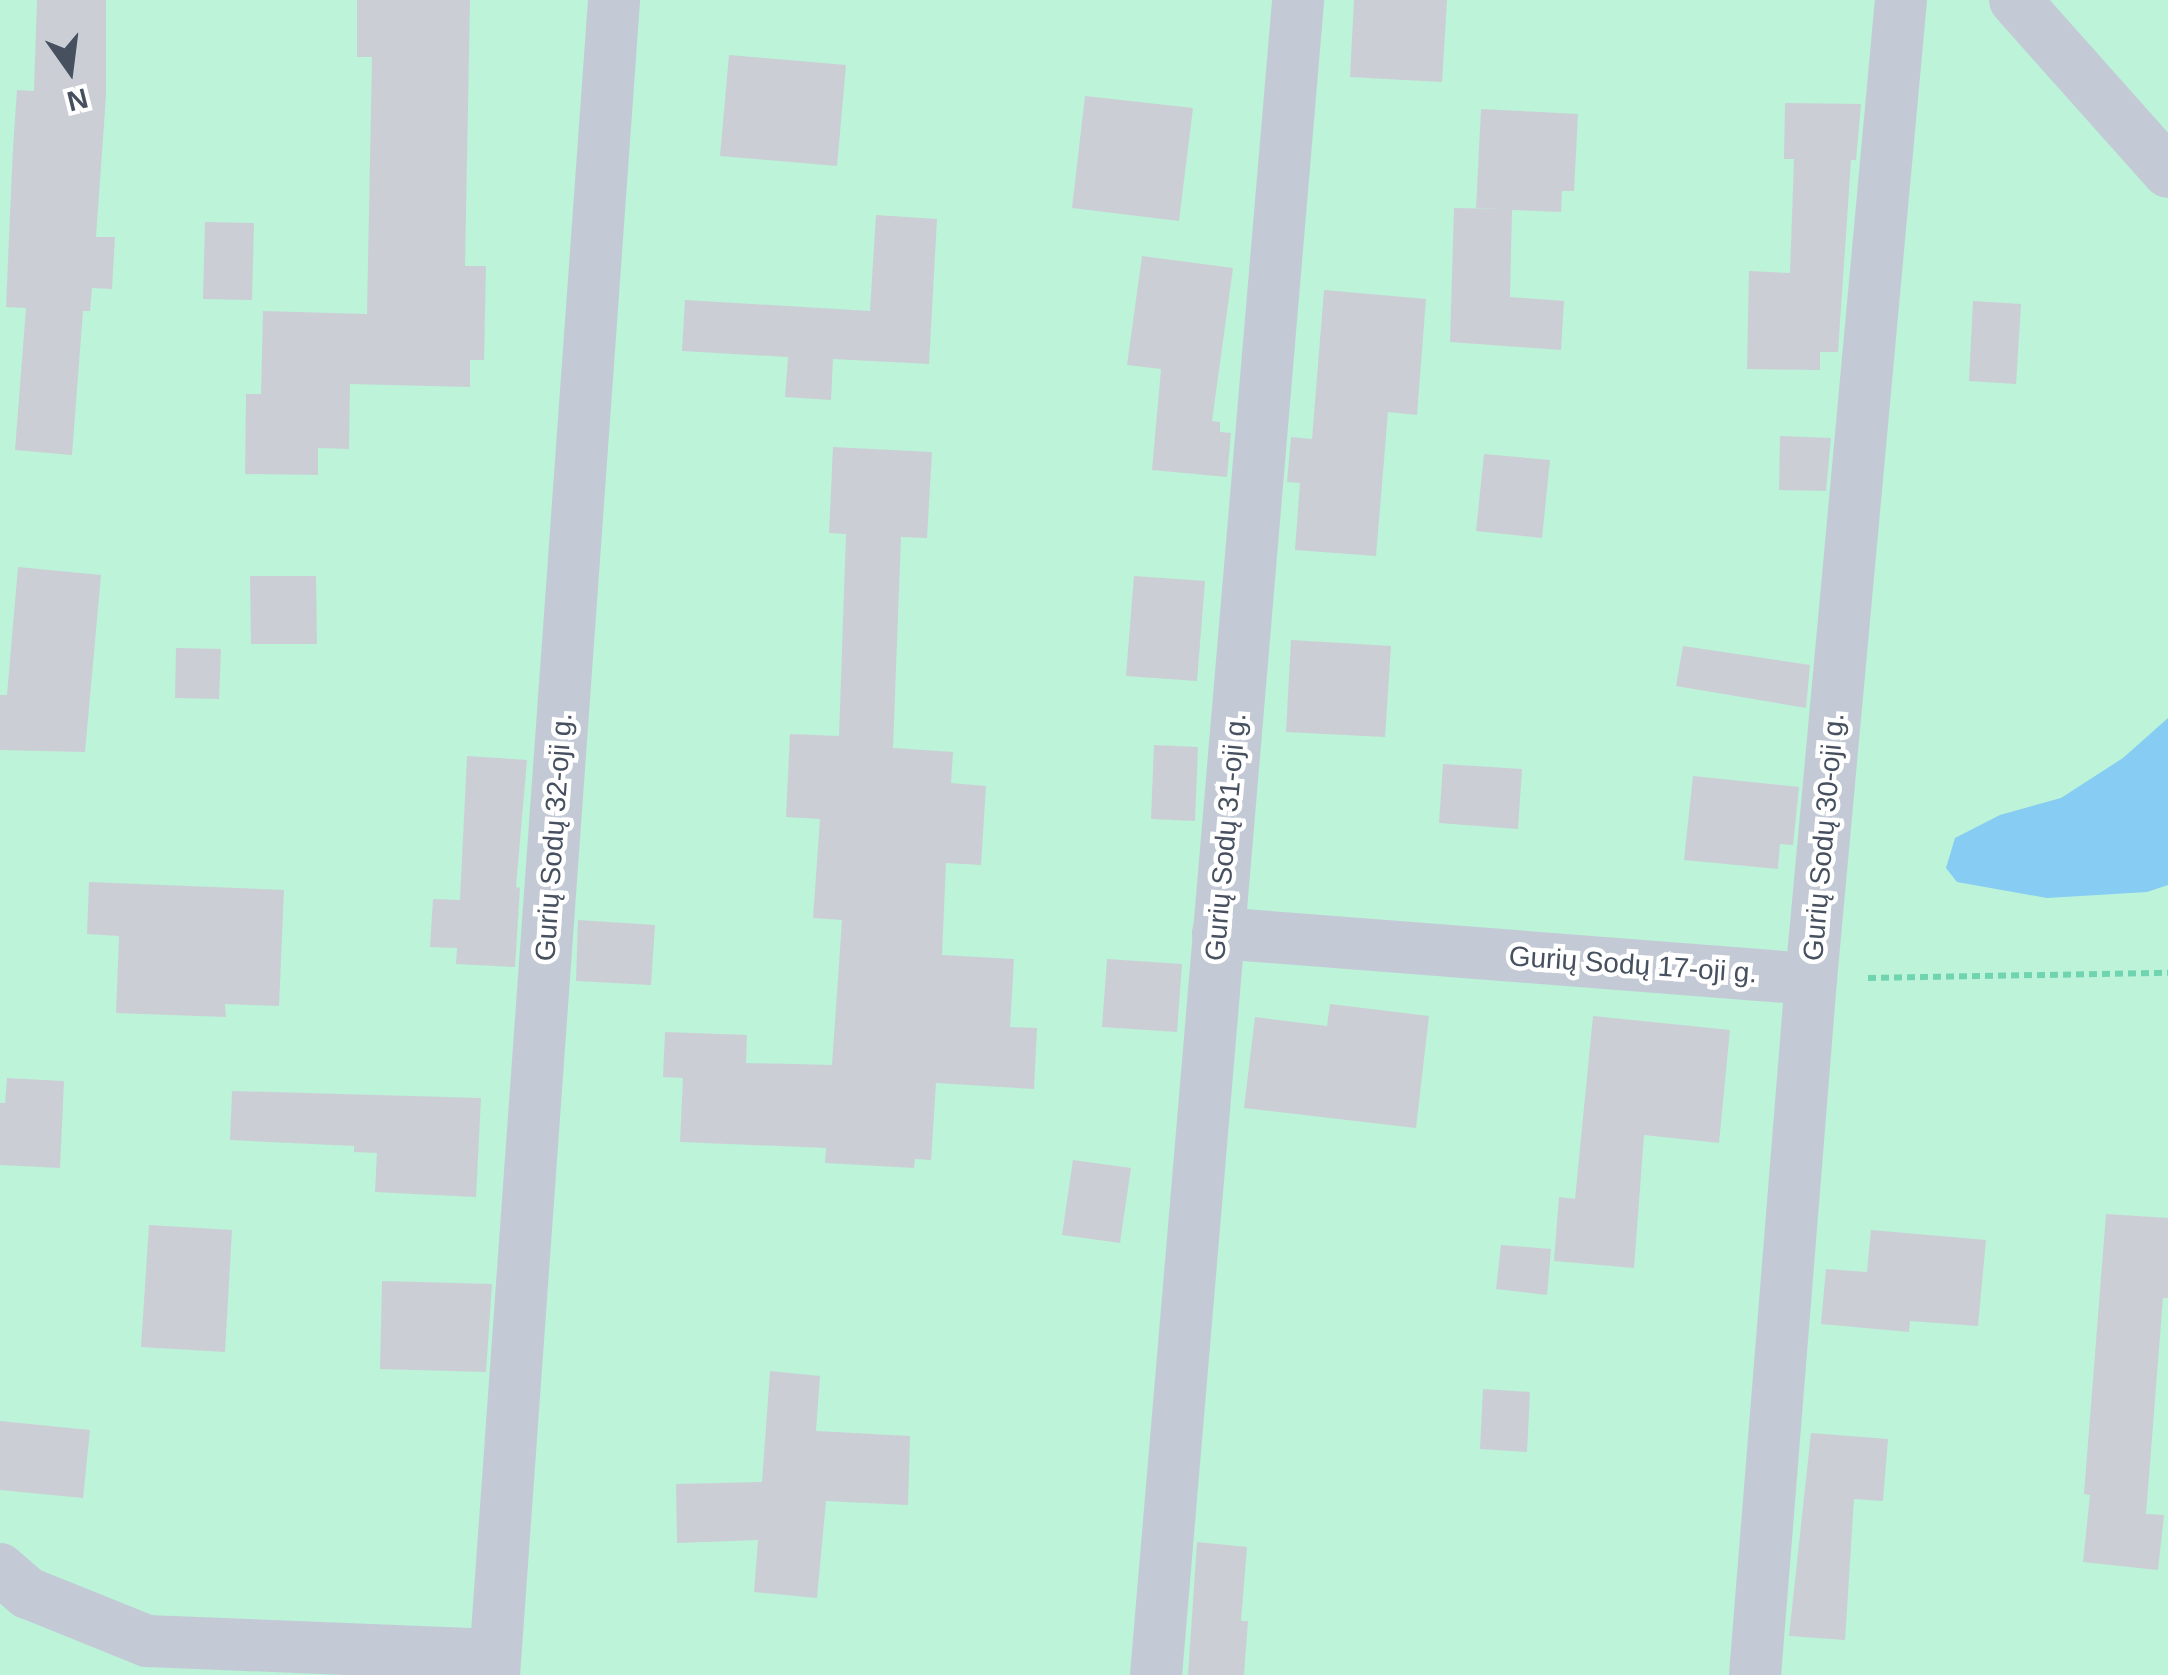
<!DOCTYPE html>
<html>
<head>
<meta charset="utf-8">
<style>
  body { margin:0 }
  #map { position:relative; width:2168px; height:1675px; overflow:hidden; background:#f3f0f0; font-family:Helvetica,sans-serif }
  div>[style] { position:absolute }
  .green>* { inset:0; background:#bcf3d9 }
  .water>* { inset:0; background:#86ccf3 }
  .building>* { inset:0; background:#ccced6 }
  .path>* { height:6px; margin-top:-3px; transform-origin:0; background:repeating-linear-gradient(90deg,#71d4b1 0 8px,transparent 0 13px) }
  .minor>* { height:52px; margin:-26px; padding:0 26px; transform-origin:26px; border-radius:26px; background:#c3cad6 }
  span { translate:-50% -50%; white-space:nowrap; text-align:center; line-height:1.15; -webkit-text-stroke:9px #fff; paint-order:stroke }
  .street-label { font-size:28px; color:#46505f }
  .north { position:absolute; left:20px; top:20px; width:100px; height:100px; -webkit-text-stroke:8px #fff; paint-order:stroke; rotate:166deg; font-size:28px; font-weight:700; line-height:40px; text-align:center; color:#46505f }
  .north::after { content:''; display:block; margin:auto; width:35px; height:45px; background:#46505f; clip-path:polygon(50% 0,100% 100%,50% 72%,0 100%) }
</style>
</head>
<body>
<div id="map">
  <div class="green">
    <i style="clip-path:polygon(0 0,2168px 0,2168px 1675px,0 1675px)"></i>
  </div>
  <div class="water">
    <i style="clip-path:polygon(2168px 718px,2168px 885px,2147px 892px,2047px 898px,1957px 882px,1946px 868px,1955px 838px,2000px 815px,2061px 798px,2123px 758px)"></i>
  </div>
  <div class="building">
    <i style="clip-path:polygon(37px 0,106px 0,106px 96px,96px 237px,115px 237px,112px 289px,92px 288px,90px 311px,83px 311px,72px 455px,15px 450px,26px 308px,6px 307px,13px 147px,17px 90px,34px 91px)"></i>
    <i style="clip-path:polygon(357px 0,470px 0,465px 266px,486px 266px,484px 360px,470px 360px,470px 387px,350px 384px,349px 449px,318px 448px,318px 475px,245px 474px,246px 394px,261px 394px,263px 311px,367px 314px,372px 57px,357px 57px)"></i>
    <i style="clip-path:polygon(1354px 0,1447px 0,1442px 82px,1350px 77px)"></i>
    <i style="clip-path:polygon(729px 55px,846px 65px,837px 166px,720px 156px)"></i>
    <i style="clip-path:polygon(1085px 96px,1193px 108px,1179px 221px,1072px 208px)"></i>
    <i style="clip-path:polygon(1785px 103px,1861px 104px,1856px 160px,1851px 160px,1838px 352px,1820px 352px,1820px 370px,1747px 369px,1749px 271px,1790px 273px,1794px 159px,1784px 159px)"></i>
    <i style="clip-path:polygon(1481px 109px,1578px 114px,1574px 191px,1562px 191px,1561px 212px,1512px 210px,1510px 297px,1564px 301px,1561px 350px,1450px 342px,1454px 208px,1504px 209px,1476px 208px)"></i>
    <i style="clip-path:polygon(876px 215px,937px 219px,929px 364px,833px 359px,831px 400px,785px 397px,788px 357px,682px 351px,685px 300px,870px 311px)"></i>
    <i style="clip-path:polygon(205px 222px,254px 223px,252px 300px,203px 299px)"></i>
    <i style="clip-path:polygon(1142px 256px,1233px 268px,1212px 421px,1220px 422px,1220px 432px,1231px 433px,1227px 477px,1152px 470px,1161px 369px,1127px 365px)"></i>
    <i style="clip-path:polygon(1324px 290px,1426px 299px,1417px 415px,1388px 412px,1376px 556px,1295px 550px,1300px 483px,1287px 482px,1291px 437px,1312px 439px)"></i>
    <i style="clip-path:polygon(1973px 301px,2021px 304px,2016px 384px,1969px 381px)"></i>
    <i style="clip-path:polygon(1780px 436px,1831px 438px,1826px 491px,1779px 490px)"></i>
    <i style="clip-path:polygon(833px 447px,932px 452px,927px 538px,901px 537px,893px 748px,953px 752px,951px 783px,986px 786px,981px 865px,946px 863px,942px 955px,1014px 959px,1010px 1027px,1037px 1028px,1034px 1089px,936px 1083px,931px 1160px,915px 1159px,914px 1168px,825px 1163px,826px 1148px,680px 1142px,683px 1078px,663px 1077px,665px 1032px,747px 1035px,746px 1063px,832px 1065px,842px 920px,813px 918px,820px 819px,786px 817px,790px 734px,839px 736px,846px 534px,829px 533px)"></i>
    <i style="clip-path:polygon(1484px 454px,1550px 460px,1542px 538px,1476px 531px)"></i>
    <i style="clip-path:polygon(18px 567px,101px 575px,85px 752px,0 750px,0 695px,7px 695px)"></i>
    <i style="clip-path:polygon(250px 576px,316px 576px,317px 644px,251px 644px)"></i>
    <i style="clip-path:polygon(1134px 576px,1205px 581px,1197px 681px,1126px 676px)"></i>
    <i style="clip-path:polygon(1291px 640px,1391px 646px,1385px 737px,1286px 732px)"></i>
    <i style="clip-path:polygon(1683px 646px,1810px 665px,1806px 708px,1676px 686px)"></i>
    <i style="clip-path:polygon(176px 648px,221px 649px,219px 699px,175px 698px)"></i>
    <i style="clip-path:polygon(1154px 745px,1198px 747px,1195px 821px,1151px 819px)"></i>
    <i style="clip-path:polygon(467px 756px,527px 760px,516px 887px,520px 888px,515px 967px,456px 964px,457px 948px,430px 947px,433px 899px,460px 900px)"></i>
    <i style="clip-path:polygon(1443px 764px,1522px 769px,1518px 829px,1439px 823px)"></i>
    <i style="clip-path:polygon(1693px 776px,1799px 787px,1793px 845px,1780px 844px,1778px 869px,1684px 860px)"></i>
    <i style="clip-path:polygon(89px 882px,284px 890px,279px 1006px,225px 1004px,226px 1017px,116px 1013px,119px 936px,87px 934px)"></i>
    <i style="clip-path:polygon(578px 920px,655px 925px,651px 985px,576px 981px)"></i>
    <i style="clip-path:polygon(1107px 959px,1182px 964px,1177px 1032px,1102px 1027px)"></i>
    <i style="clip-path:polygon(1330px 1004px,1429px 1016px,1416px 1128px,1244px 1108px,1255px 1017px,1327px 1026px)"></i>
    <i style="clip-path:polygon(1593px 1016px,1730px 1030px,1719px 1143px,1644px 1135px,1634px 1268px,1554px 1261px,1559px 1197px,1575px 1199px)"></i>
    <i style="clip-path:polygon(7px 1078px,64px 1081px,60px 1168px,0 1165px,0 1103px,5px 1103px)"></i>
    <i style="clip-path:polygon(232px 1091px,481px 1098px,476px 1197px,375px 1192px,377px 1153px,354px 1152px,354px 1146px,230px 1140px)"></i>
    <i style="clip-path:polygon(1073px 1160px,1131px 1168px,1120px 1243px,1062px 1235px)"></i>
    <i style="clip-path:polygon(2106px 1214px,2168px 1218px,2168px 1298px,2163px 1298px,2146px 1514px,2164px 1515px,2158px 1570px,2083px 1562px,2090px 1495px,2084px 1494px)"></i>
    <i style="clip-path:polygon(149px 1225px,232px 1230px,225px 1352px,141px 1347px)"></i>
    <i style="clip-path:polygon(1871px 1230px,1986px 1240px,1978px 1326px,1910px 1321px,1909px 1332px,1821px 1324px,1826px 1269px,1867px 1272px)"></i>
    <i style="clip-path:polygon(1501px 1245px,1551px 1249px,1547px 1295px,1496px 1289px)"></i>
    <i style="clip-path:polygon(382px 1281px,492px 1284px,486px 1372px,380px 1369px)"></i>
    <i style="clip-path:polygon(770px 1371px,820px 1376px,816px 1431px,910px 1436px,908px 1505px,826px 1501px,817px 1598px,754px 1592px,758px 1540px,677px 1543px,676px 1484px,762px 1482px)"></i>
    <i style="clip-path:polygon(1483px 1389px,1530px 1392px,1527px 1452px,1480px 1449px)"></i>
    <i style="clip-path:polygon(0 1421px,90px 1430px,83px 1498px,0 1490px)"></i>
    <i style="clip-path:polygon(1811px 1433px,1888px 1439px,1883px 1501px,1854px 1499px,1845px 1640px,1789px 1636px)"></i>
    <i style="clip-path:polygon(1197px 1542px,1247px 1547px,1241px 1621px,1248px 1621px,1244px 1675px,1188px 1675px)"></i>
  </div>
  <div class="path">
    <i style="left:1868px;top:978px;width:300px;rotate:-1deg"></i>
  </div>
  <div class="minor">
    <i style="left:2015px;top:0;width:230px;rotate:48.3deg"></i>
    <i style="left:1218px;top:933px;width:595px;rotate:4.44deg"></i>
    <i style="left:0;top:1569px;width:37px;rotate:41deg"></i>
    <i style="left:28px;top:1593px;width:128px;rotate:22deg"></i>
    <i style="left:147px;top:1641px;width:348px;rotate:2.3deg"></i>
    <i style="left:494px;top:1675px;width:1679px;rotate:-85.9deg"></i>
    <i style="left:1156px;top:1675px;width:1681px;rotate:-85.15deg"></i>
    <i style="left:1755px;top:1675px;width:698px;rotate:-85.4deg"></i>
    <i style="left:1811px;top:979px;width:983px;rotate:-84.75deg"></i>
  </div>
  <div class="street-label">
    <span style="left:554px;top:837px;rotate:-86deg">Gurių Sodų 32-oji g.</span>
    <span style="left:1226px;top:837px;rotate:-85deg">Gurių Sodų 31-oji g.</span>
    <span style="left:1824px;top:837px;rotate:-85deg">Gurių Sodų 30-oji g.</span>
    <span style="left:1633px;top:965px;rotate:4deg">Gurių Sodų 17-oji g.</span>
  </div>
  <div class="north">N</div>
</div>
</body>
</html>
